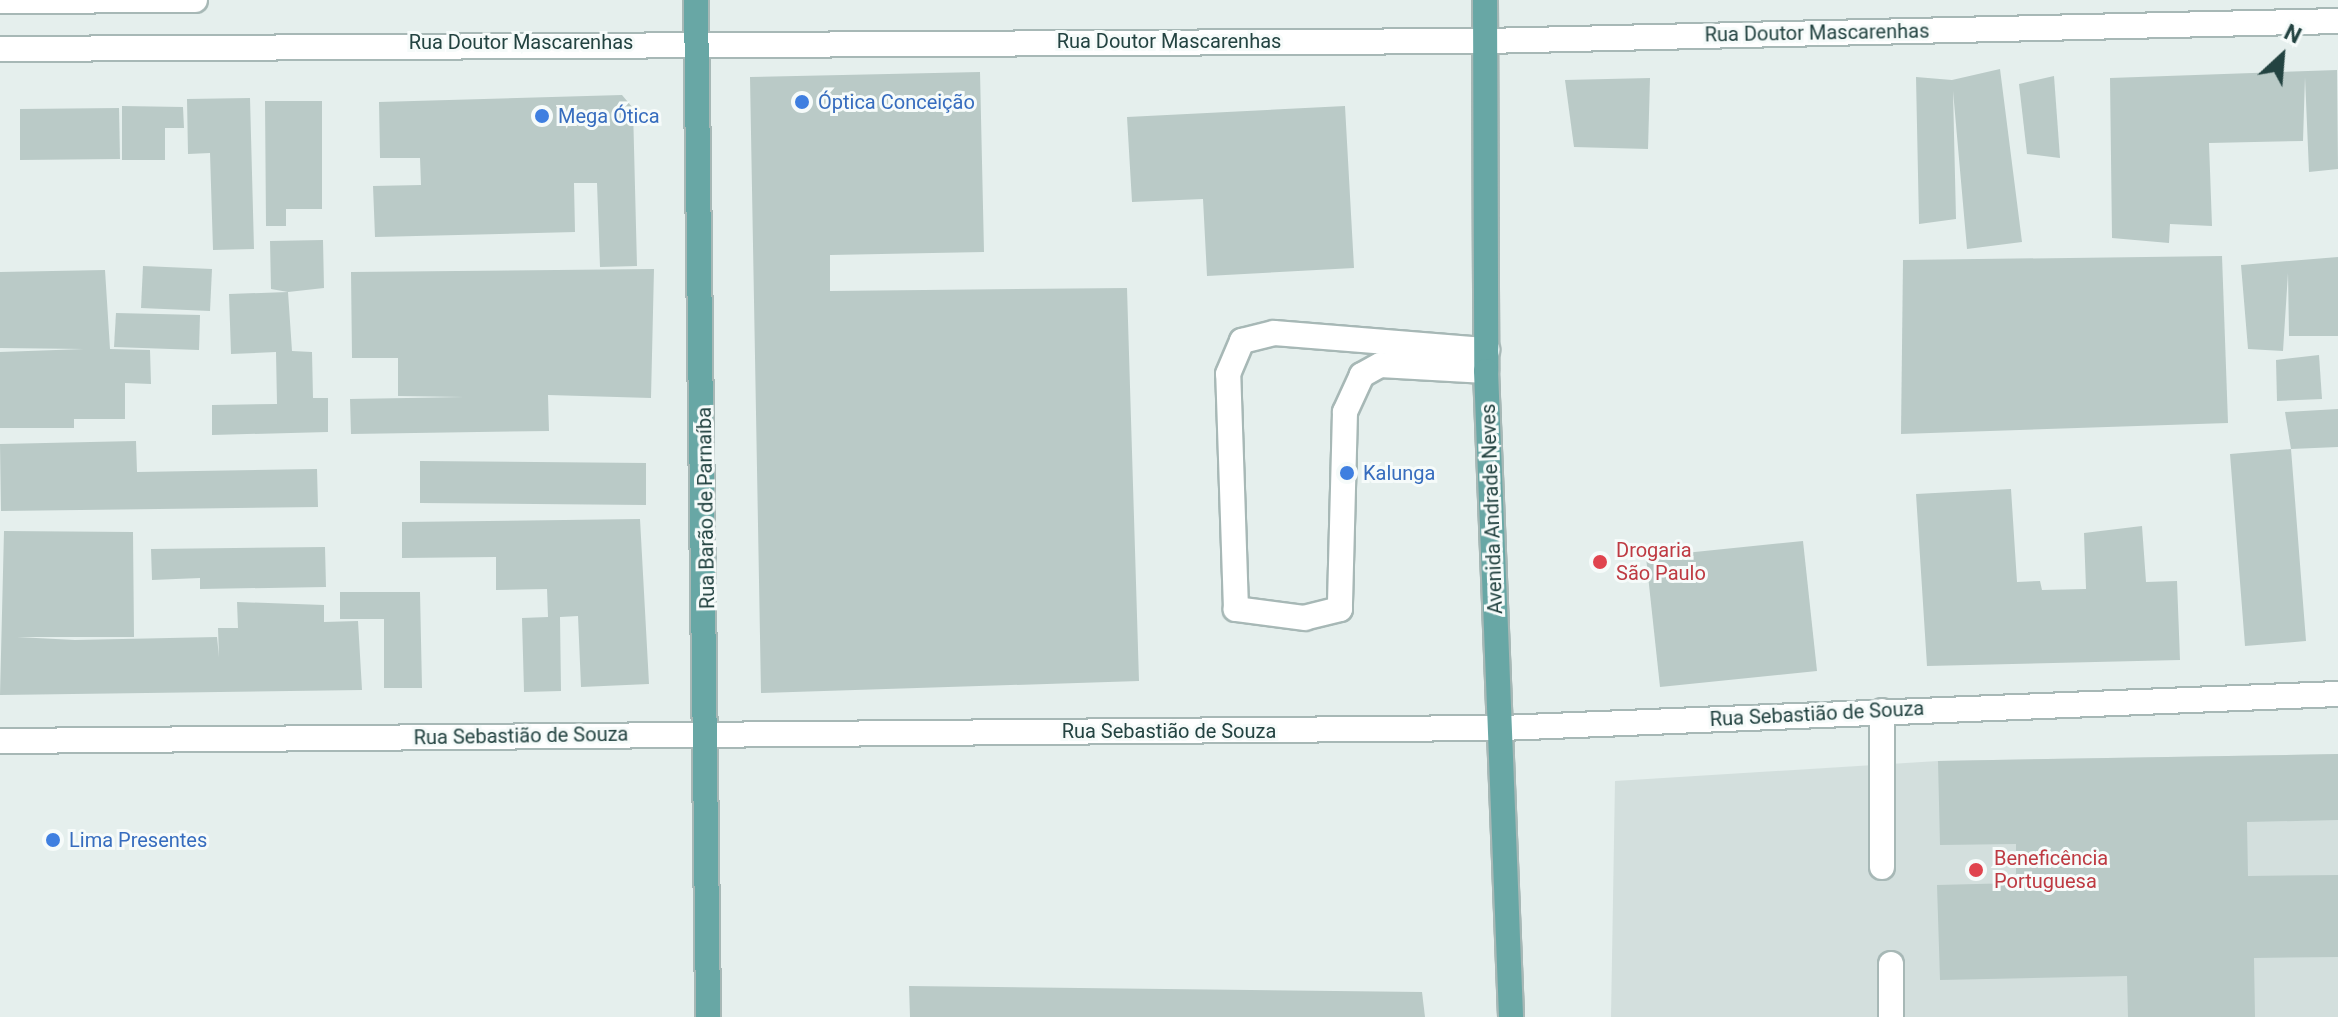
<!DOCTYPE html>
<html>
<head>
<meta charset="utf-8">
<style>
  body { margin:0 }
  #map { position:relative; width:2338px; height:1017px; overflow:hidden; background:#e5efed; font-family:Roboto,sans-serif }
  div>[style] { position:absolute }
  .built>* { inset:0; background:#d3dfdd }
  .building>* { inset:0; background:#bacac7 }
  .roads { filter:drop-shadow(2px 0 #a7b8b6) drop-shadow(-2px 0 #a7b8b6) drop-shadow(0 2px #a7b8b6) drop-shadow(0 -2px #a7b8b6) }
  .service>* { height:24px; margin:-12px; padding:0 12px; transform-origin:12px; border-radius:12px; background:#fff }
  .minor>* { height:24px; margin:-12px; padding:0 12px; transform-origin:12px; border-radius:12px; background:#fff }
  .tertiary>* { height:24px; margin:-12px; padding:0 12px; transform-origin:12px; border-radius:12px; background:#fff }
  .primary>* { height:24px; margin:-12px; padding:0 12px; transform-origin:12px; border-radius:12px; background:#68a7a5 }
  .dots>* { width:22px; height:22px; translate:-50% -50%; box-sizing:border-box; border:4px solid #f6fbfa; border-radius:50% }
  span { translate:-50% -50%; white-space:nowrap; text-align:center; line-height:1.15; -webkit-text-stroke:6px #f6fbfa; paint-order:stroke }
  .street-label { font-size:20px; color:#234341 }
  .shop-label { font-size:20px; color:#366cbe }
  .left { translate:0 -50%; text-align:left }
  .health-label { font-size:20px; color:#be3a42 }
  .north { position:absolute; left:2242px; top:16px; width:80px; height:80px; -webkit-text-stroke:6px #f6fbfa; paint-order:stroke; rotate:26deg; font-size:22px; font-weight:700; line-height:32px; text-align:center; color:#234341 }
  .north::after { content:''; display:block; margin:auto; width:28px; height:36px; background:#234341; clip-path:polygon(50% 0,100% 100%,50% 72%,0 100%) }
</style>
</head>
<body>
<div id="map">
  <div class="built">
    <i style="clip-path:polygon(2338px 754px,2338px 1017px,1611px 1017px,1615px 781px,1938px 761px)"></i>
  </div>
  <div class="building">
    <i style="clip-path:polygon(2000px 69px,2022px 242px,1967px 249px,1953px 91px,1956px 219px,1919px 224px,1916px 77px,1952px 80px)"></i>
    <i style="clip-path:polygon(2337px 70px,2338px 169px,2309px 172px,2305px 77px,2303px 141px,2209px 143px,2212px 226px,2170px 224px,2169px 243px,2112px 238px,2110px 78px)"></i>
    <i style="clip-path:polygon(980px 72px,984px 252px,830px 255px,830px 291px,1127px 288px,1139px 681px,761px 693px,750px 77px)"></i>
    <i style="clip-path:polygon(2054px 76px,2060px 158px,2027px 154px,2019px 84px)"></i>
    <i style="clip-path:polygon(1650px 78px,1648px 149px,1574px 147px,1565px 80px)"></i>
    <i style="clip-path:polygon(622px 95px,633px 108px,637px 266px,600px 267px,597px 183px,574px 183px,575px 232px,375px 237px,373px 186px,421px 185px,420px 158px,380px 158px,379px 102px)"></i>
    <i style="clip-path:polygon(250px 98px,254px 249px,213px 250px,210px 153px,188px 154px,187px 99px)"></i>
    <i style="clip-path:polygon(265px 101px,322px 101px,322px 209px,286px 209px,286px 226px,266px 226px)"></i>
    <i style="clip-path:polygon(122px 106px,183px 107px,184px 128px,165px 128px,165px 160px,122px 160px)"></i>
    <i style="clip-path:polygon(1345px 106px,1354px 268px,1207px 276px,1203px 199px,1132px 202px,1127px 117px)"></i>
    <i style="clip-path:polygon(119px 108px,120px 159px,20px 160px,20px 109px)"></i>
    <i style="clip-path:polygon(323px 240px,324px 288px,288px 292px,292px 351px,312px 352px,313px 398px,328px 398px,328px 432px,212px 435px,212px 405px,277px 404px,276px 352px,231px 354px,229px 294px,288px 292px,271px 289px,270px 241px)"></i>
    <i style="clip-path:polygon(2222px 256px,2228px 423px,1901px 434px,1903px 260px)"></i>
    <i style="clip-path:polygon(2338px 257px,2338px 336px,2289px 336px,2288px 273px,2283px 351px,2248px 349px,2241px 265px)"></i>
    <i style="clip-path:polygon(143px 266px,212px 269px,210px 311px,141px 308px)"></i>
    <i style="clip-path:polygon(654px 269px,651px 398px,548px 395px,549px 431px,351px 434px,350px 399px,464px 397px,398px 396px,398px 358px,352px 358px,351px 272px)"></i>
    <i style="clip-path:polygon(105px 270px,110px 349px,150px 350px,151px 384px,125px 383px,125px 419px,74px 419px,74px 428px,0 428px,0 352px,84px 349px,0 348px,0 272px)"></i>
    <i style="clip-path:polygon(116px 313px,200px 315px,199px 350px,114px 347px)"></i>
    <i style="clip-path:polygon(2319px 355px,2322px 399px,2277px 401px,2276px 360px)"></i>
    <i style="clip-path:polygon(2338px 409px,2338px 447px,2291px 449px,2306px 641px,2245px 646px,2230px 454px,2291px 449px,2285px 412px)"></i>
    <i style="clip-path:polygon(136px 441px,137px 472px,317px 469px,318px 507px,1px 511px,0 444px)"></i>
    <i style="clip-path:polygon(420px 461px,646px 463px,646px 505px,420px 503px)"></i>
    <i style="clip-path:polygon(2011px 489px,2017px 582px,2040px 581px,2042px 590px,2086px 589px,2084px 533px,2142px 526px,2146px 582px,2177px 581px,2180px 660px,1927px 666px,1916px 494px)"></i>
    <i style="clip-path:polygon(640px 519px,649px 684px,581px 687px,578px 616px,560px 617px,561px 691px,524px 692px,522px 618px,548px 617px,547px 589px,496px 590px,496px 557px,402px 558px,402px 522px)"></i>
    <i style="clip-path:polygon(4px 531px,133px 532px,134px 637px,17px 637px,75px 640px,217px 637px,219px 657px,218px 628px,238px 628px,237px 602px,324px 605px,324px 622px,358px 621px,362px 690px,0 695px)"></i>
    <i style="clip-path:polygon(1803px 541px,1817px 671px,1660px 687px,1646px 557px)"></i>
    <i style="clip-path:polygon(325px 547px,326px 587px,200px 589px,200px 578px,152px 580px,151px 549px)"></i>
    <i style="clip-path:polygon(340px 592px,420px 592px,422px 688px,384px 688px,384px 619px,340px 619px)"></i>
    <i style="clip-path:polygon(2338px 754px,2338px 820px,2247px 822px,2248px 876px,2338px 875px,2338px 957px,2254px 958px,2255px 1017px,2128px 1017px,2127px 976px,1940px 980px,1937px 885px,2016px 883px,2016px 844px,1940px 845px,1938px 761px)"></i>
    <i style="clip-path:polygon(909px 986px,1422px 992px,1425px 1017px,910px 1017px)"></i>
  </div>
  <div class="roads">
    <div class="service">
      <i style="left:0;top:1px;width:195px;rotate:-0.3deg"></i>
      <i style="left:1486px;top:371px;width:106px;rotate:-176.8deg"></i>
      <i style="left:1380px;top:365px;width:21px;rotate:151deg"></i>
      <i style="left:1362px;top:375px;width:41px;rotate:114.7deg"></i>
      <i style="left:1345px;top:412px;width:197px;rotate:91.5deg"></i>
      <i style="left:1340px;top:609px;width:36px;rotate:166deg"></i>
      <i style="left:1305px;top:618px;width:70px;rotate:-172.6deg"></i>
      <i style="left:1236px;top:609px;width:235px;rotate:-91.9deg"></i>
      <i style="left:1228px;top:374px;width:36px;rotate:-67deg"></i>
      <i style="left:1242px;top:341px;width:33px;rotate:-14deg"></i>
      <i style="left:1274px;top:333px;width:214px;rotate:4.6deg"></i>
      <i style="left:1882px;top:867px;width:156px;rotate:-90deg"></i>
      <i style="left:1891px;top:1017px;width:53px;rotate:-90deg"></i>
    </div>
    <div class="minor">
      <i style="left:0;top:741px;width:1502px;rotate:-0.5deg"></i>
      <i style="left:1502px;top:728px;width:837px;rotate:-2.33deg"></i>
    </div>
    <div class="tertiary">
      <i style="left:0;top:49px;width:1485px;rotate:-0.31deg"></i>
      <i style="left:1485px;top:41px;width:853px;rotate:-1.34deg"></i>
    </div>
    <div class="primary">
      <i style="left:696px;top:0;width:1017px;rotate:89.32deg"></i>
      <i style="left:1485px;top:0;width:371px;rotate:89.8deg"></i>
      <i style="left:1486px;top:371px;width:646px;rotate:87.78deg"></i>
    </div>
  </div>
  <div class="dots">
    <i style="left:802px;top:102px;background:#3f7fe0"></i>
    <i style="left:542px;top:116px;background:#3f7fe0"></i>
    <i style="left:1347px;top:473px;background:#3f7fe0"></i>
    <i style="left:1600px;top:562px;background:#e0444e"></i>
    <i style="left:53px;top:840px;background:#3f7fe0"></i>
    <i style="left:1976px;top:870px;background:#e0444e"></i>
  </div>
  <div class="street-label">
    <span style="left:1817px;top:33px;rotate:-1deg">Rua Doutor Mascarenhas</span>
    <span style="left:1169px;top:41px">Rua Doutor Mascarenhas</span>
    <span style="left:521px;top:42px">Rua Doutor Mascarenhas</span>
    <span style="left:706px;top:508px;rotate:-91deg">Rua Barão de Parnaíba</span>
    <span style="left:1492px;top:509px;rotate:-92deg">Avenida Andrade Neves</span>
    <span style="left:1817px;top:714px;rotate:-3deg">Rua Sebastião de Souza</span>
    <span style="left:1169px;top:731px">Rua Sebastião de Souza</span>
    <span style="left:521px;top:736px;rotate:-1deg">Rua Sebastião de Souza</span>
  </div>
  <div class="shop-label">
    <span class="left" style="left:818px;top:102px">Óptica Conceição</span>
    <span class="left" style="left:558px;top:116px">Mega Ótica</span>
    <span class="left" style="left:1363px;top:473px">Kalunga</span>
    <span class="left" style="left:69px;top:840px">Lima Presentes</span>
  </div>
  <div class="health-label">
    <span class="left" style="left:1616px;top:562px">Drogaria<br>São Paulo</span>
    <span class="left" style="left:1994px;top:870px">Beneficência<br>Portuguesa</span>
  </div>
  <div class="north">N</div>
</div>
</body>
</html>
